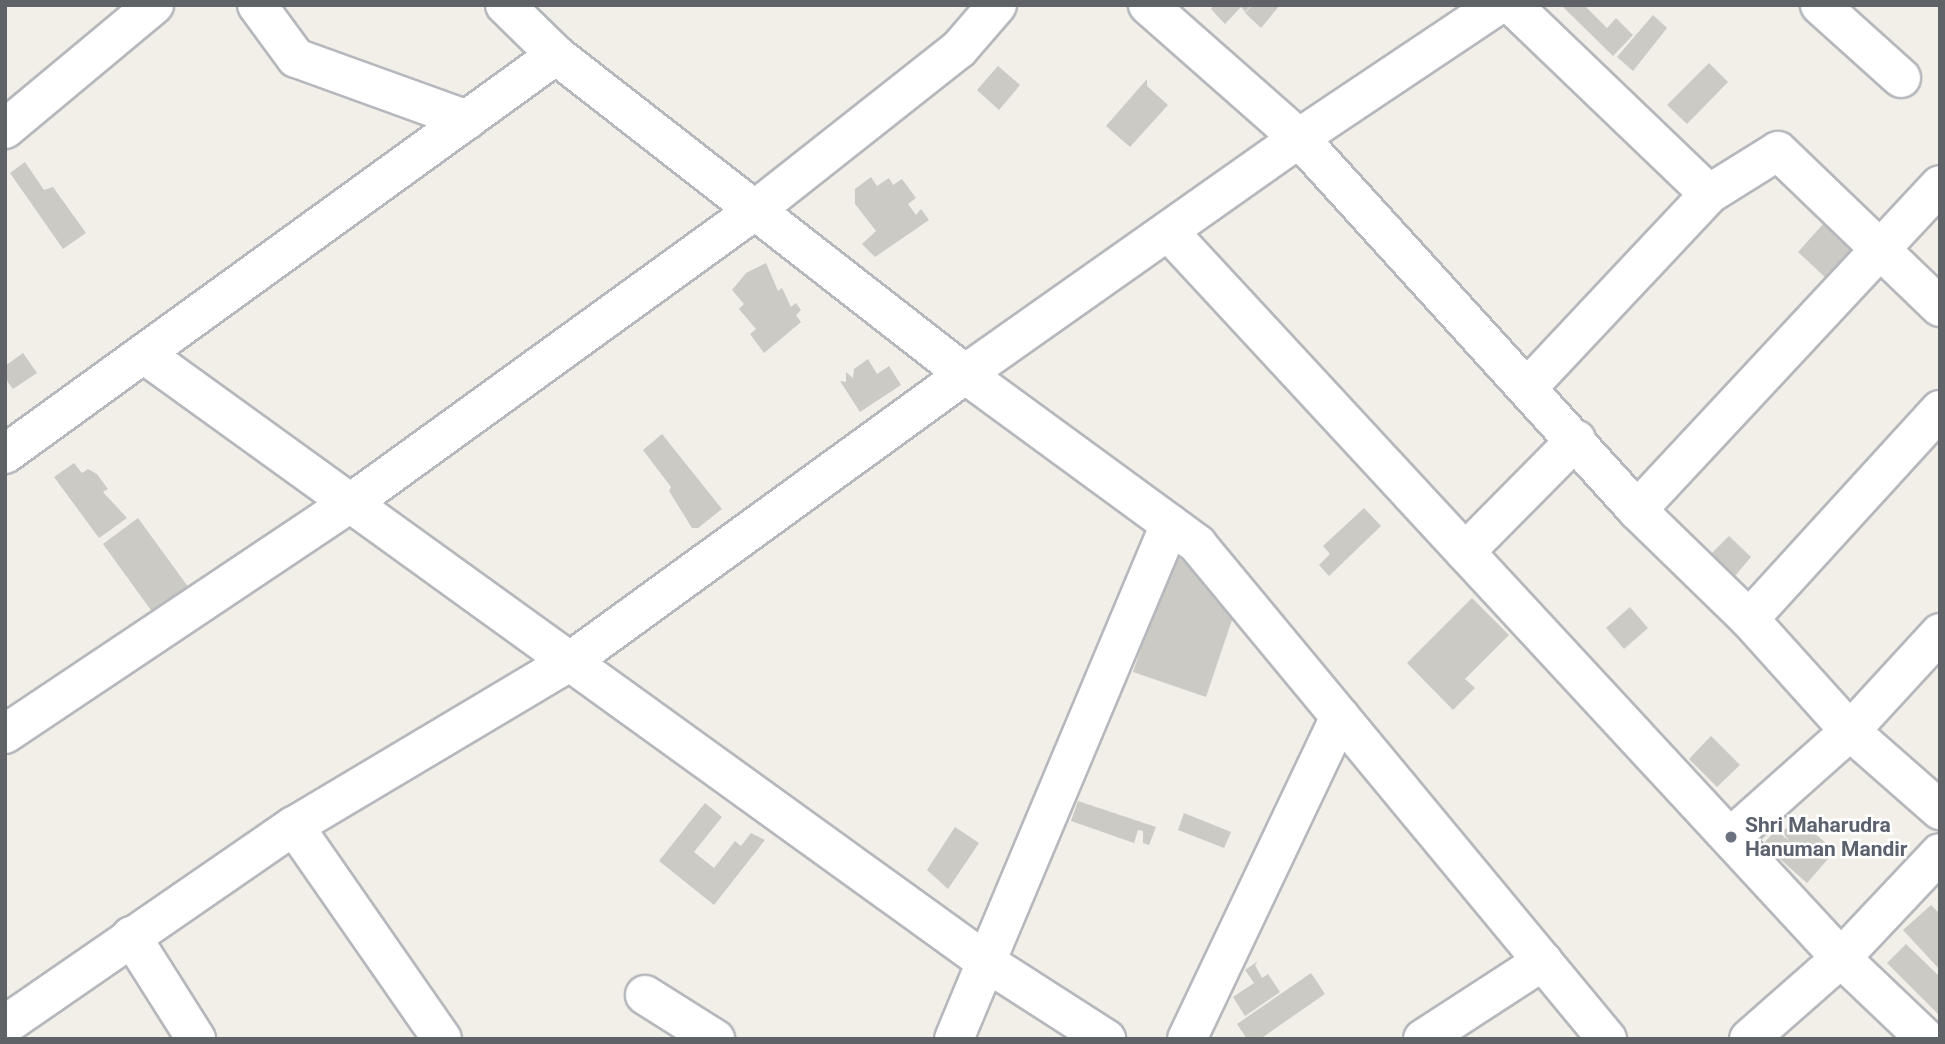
<!DOCTYPE html>
<html>
<head>
<meta charset="utf-8">
<style>
  body { margin:0 }
  #map { position:relative; width:1945px; height:1044px; overflow:hidden; background:#f1efe8; font-family:Roboto,sans-serif }
  div>[style] { position:absolute }
  .building>* { inset:0; background:#cccac5 }
  .roads { filter:drop-shadow(2px 0 #b5b8bc) drop-shadow(-2px 0 #b5b8bc) drop-shadow(0 2px #b5b8bc) drop-shadow(0 -2px #b5b8bc) }
  .minor>* { height:38px; margin:-19px; padding:0 19px; transform-origin:19px; border-radius:19px; background:#fff }
  .dots>* { width:19px; height:19px; translate:-50% -50%; box-sizing:border-box; border:4px solid #fff; border-radius:50% }
  span { translate:-50% -50%; white-space:nowrap; text-align:center; line-height:1.15; -webkit-text-stroke:5px #fff; paint-order:stroke }
  .worship-label { font-size:21px; color:#5b616d; font-weight:700 }
  .left { translate:0 -50%; text-align:left }
  .frame { position:absolute; inset:0; border:7px solid #5f6368; pointer-events:none }
</style>
</head>
<body>
<div id="map">
  <div class="building">
    <i style="clip-path:polygon(1214px 5px,1252px 5px,1245px 12px,1241px 7px,1225px 24px,1211px 9px)"></i>
    <i style="clip-path:polygon(1253px 5px,1280px 5px,1261px 28px,1245px 13px)"></i>
    <i style="clip-path:polygon(1561px 5px,1584px 5px,1607px 28px,1616px 18px,1633px 35px,1613px 56px)"></i>
    <i style="clip-path:polygon(1653px 15px,1667px 28px,1633px 71px,1617px 57px)"></i>
    <i style="clip-path:polygon(1709px 63px,1728px 82px,1687px 124px,1667px 105px)"></i>
    <i style="clip-path:polygon(998px 66px,1020px 85px,999px 110px,977px 90px)"></i>
    <i style="clip-path:polygon(1147px 79px,1147px 86px,1168px 105px,1130px 147px,1106px 126px)"></i>
    <i style="clip-path:polygon(25px 162px,44px 190px,53px 187px,86px 233px,63px 249px,10px 173px)"></i>
    <i style="clip-path:polygon(871px 177px,877px 186px,889px 178px,893px 185px,902px 179px,916px 198px,908px 204px,916px 215px,921px 209px,929px 220px,875px 257px,862px 244px,876px 231px,855px 204px,855px 189px)"></i>
    <i style="clip-path:polygon(1825px 222px,1855px 250px,1827px 279px,1798px 252px)"></i>
    <i style="clip-path:polygon(766px 263px,778px 291px,782px 288px,791px 307px,796px 303px,801px 310px,796px 315px,801px 322px,764px 353px,750px 334px,756px 329px,739px 309px,744px 304px,732px 290px,746px 273px)"></i>
    <i style="clip-path:polygon(23px 353px,37px 373px,13px 389px,5px 378px,5px 366px)"></i>
    <i style="clip-path:polygon(868px 359px,877px 374px,889px 366px,901px 385px,860px 412px,840px 381px,846px 382px,846px 372px,853px 378px,854px 369px)"></i>
    <i style="clip-path:polygon(662px 434px,722px 509px,698px 528px,692px 528px,669px 491px,671px 487px,643px 450px)"></i>
    <i style="clip-path:polygon(74px 463px,82px 473px,88px 469px,97px 474px,108px 489px,103px 492px,127px 518px,99px 538px,54px 477px)"></i>
    <i style="clip-path:polygon(1364px 508px,1381px 526px,1329px 576px,1319px 565px,1330px 554px,1323px 546px)"></i>
    <i style="clip-path:polygon(138px 518px,189px 588px,153px 613px,103px 544px)"></i>
    <i style="clip-path:polygon(1729px 536px,1751px 557px,1735px 576px,1711px 554px)"></i>
    <i style="clip-path:polygon(1173px 553px,1237px 605px,1206px 697px,1133px 672px)"></i>
    <i style="clip-path:polygon(1472px 598px,1509px 635px,1465px 679px,1475px 688px,1453px 710px,1407px 663px)"></i>
    <i style="clip-path:polygon(1630px 607px,1648px 628px,1624px 649px,1606px 628px)"></i>
    <i style="clip-path:polygon(1711px 736px,1740px 765px,1717px 787px,1689px 759px)"></i>
    <i style="clip-path:polygon(1078px 801px,1156px 827px,1149px 845px,1143px 843px,1143px 831px,1138px 830px,1134px 843px,1071px 821px)"></i>
    <i style="clip-path:polygon(705px 803px,722px 817px,694px 852px,714px 868px,735px 841px,741px 846px,751px 833px,765px 840px,714px 905px,659px 861px)"></i>
    <i style="clip-path:polygon(1184px 813px,1231px 832px,1224px 848px,1178px 830px)"></i>
    <i style="clip-path:polygon(1791px 825px,1801px 833px,1806px 826px,1835px 851px,1807px 883px,1763px 844px,1776px 830px,1789px 841px,1782px 831px)"></i>
    <i style="clip-path:polygon(955px 827px,979px 843px,948px 889px,927px 870px)"></i>
    <i style="clip-path:polygon(1931px 905px,1940px 914px,1940px 970px,1903px 930px)"></i>
    <i style="clip-path:polygon(1906px 944px,1940px 977px,1938px 1014px,1887px 963px)"></i>
    <i style="clip-path:polygon(1258px 961px,1255px 965px,1262px 978px,1268px 974px,1280px 992px,1245px 1016px,1233px 997px,1254px 983px,1245px 970px)"></i>
    <i style="clip-path:polygon(1311px 973px,1325px 994px,1260px 1039px,1247px 1039px,1237px 1024px)"></i>
  </div>
  <div class="roads">
    <div class="minor">
      <i style="left:257px;top:5px;width:66px;rotate:53.7deg"></i>
      <i style="left:296px;top:58px;width:182px;rotate:19.9deg"></i>
      <i style="left:505px;top:5px;width:71px;rotate:44.4deg"></i>
      <i style="left:1148px;top:5px;width:201px;rotate:41.4deg"></i>
      <i style="left:1299px;top:138px;width:503px;rotate:47.74deg"></i>
      <i style="left:1637px;top:510px;width:156px;rotate:44.2deg"></i>
      <i style="left:1749px;top:619px;width:151px;rotate:48deg"></i>
      <i style="left:1850px;top:731px;width:120px;rotate:41.3deg"></i>
      <i style="left:1512px;top:5px;width:273px;rotate:43.8deg"></i>
      <i style="left:1709px;top:194px;width:81px;rotate:-31.9deg"></i>
      <i style="left:1778px;top:151px;width:225px;rotate:43.9deg"></i>
      <i style="left:1820px;top:5px;width:109px;rotate:42deg"></i>
      <i style="left:5px;top:129px;width:194px;rotate:-39.8deg"></i>
      <i style="left:1168px;top:231px;width:991px;rotate:47.21deg"></i>
      <i style="left:1841px;top:958px;width:117px;rotate:43.6deg"></i>
      <i style="left:144px;top:354px;width:1039px;rotate:35.83deg"></i>
      <i style="left:986px;top:962px;width:475px;rotate:-67.2deg"></i>
      <i style="left:1529px;top:386px;width:263px;rotate:-46.8deg"></i>
      <i style="left:5px;top:454px;width:680px;rotate:-35.91deg"></i>
      <i style="left:556px;top:55px;width:519px;rotate:37.95deg"></i>
      <i style="left:965px;top:374px;width:288px;rotate:36.2deg"></i>
      <i style="left:1197px;top:544px;width:643px;rotate:50.37deg"></i>
      <i style="left:1637px;top:510px;width:444px;rotate:-47deg"></i>
      <i style="left:1465px;top:552px;width:158px;rotate:-45.3deg"></i>
      <i style="left:1749px;top:619px;width:283px;rotate:-47.6deg"></i>
      <i style="left:5px;top:734px;width:417px;rotate:-33.8deg"></i>
      <i style="left:352px;top:502px;width:498px;rotate:-35.9deg"></i>
      <i style="left:755px;top:210px;width:260px;rotate:-38.3deg"></i>
      <i style="left:959px;top:49px;width:58px;rotate:-49.2deg"></i>
      <i style="left:294px;top:826px;width:259px;rotate:55.2deg"></i>
      <i style="left:1731px;top:837px;width:159px;rotate:-41.7deg"></i>
      <i style="left:1850px;top:731px;width:133px;rotate:-47.4deg"></i>
      <i style="left:131px;top:936px;width:122px;rotate:57.7deg"></i>
      <i style="left:645px;top:995px;width:83px;rotate:32.2deg"></i>
      <i style="left:5px;top:1025px;width:351px;rotate:-34.6deg"></i>
      <i style="left:294px;top:826px;width:324px;rotate:-30.8deg"></i>
      <i style="left:572px;top:660px;width:486px;rotate:-36deg"></i>
      <i style="left:965px;top:374px;width:409px;rotate:-35.2deg"></i>
      <i style="left:1299px;top:138px;width:239px;rotate:-33.8deg"></i>
      <i style="left:954px;top:1039px;width:83px;rotate:-67.4deg"></i>
      <i style="left:986px;top:962px;width:143px;rotate:32.7deg"></i>
      <i style="left:1187px;top:1039px;width:357px;rotate:-64.6deg"></i>
      <i style="left:1423px;top:1039px;width:143px;rotate:-33deg"></i>
      <i style="left:1749px;top:1039px;width:123px;rotate:-41.4deg"></i>
      <i style="left:1841px;top:958px;width:144px;rotate:-46.7deg"></i>
    </div>
  </div>
  <div class="dots">
    <i style="left:1731px;top:837px;background:#6b7280"></i>
  </div>
  <div class="worship-label">
    <span class="left" style="left:1745px;top:837px">Shri Maharudra<br>Hanuman Mandir</span>
  </div>
  <div class="frame"></div>
</div>
</body>
</html>
